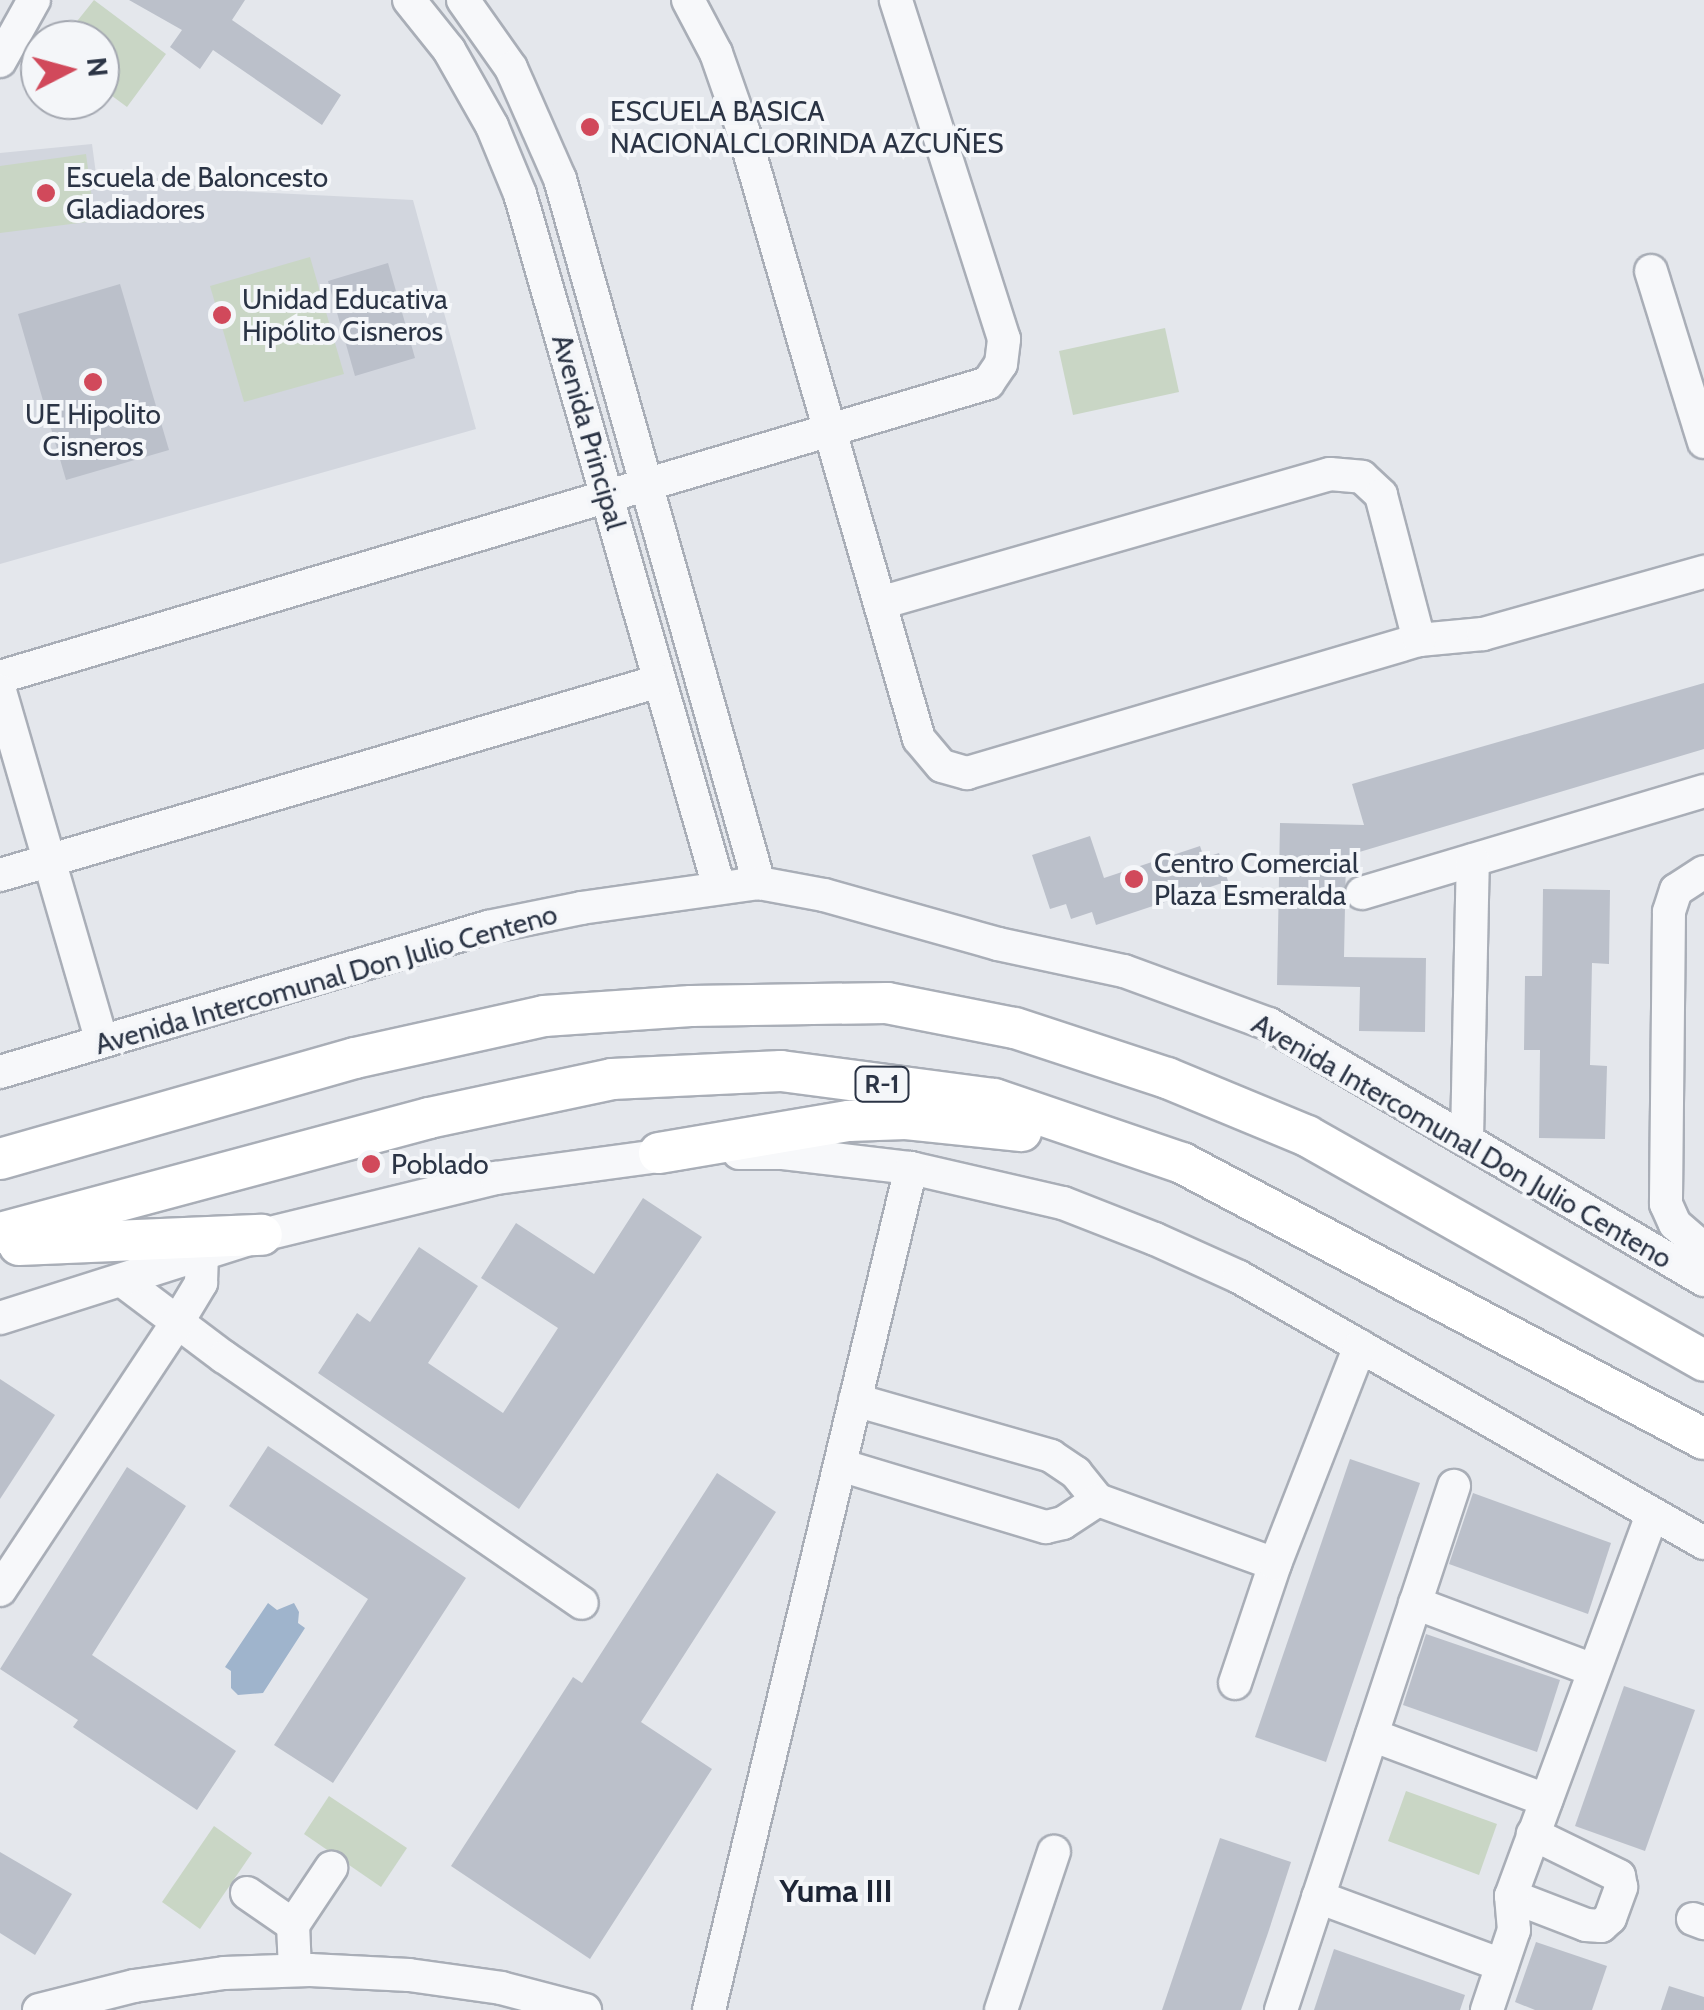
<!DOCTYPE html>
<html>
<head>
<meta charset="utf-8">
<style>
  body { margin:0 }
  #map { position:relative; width:1704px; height:2010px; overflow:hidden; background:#e4e7ec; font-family:Cabin,sans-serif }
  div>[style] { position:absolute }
  .built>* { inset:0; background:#d2d6de }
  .green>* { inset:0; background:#c9d6c5 }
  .water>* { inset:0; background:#9fb4cc }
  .building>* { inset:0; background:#bbc0ca }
  .roads { filter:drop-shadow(2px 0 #a9aeb7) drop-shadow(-2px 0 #a9aeb7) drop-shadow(0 2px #a9aeb7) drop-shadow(0 -2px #a9aeb7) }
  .minor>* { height:32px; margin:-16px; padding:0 16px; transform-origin:16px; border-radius:16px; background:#f7f8fa }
  .major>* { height:40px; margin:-20px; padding:0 20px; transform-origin:20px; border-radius:20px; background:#fff }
  .dots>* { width:28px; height:28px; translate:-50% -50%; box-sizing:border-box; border:5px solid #f4f6f9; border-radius:50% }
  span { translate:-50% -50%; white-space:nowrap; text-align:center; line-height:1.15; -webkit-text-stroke:8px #f4f6f9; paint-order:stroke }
  .shield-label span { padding:2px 8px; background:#f4f6f9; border:2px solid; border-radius:8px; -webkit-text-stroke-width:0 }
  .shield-label { font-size:25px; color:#2b3445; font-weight:700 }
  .poi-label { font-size:28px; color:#2b3445 }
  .left { translate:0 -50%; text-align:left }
  .street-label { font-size:28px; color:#2b3445 }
  .quarter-label { font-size:32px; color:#1d2536; font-weight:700 }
  .north { position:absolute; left:20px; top:20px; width:100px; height:100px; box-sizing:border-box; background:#f4f6f9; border:2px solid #a4a8b1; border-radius:50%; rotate:84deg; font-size:28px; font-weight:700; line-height:40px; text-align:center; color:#2b3445 }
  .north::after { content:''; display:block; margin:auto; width:35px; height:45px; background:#d1495b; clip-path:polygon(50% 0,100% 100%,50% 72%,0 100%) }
</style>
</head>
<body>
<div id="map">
  <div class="built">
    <i style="clip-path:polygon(92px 144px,98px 189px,157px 178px,215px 190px,413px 200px,476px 429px,0 564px,0 153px)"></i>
  </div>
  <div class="green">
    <i style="clip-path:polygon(94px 0,166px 54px,127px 107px,100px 87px,100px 40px,62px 40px)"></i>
    <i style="clip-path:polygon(86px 154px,95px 221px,0 233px,0 166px)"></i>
    <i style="clip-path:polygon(310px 257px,344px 374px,244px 402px,210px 286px)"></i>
    <i style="clip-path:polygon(1165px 328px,1179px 392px,1073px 415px,1059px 351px)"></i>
    <i style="clip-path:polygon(1406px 1791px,1497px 1824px,1479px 1875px,1388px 1841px)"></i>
    <i style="clip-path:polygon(329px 1796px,407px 1848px,381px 1887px,304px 1834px)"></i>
    <i style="clip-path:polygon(214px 1826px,252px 1853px,200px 1929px,162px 1902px)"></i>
  </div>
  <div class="water">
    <i style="clip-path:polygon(268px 1603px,277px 1610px,294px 1603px,299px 1612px,298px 1623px,305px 1628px,263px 1693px,238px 1695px,231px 1688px,231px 1671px,225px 1667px)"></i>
  </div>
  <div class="building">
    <i style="clip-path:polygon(129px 0,245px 0,232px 20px,341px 95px,322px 125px,213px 50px,200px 69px,170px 47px,182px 30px)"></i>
    <i style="clip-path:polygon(388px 263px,415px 358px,355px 376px,328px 281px)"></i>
    <i style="clip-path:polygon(120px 284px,169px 450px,66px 480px,18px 314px)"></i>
    <i style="clip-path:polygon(1704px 683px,1704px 749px,1346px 856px,1344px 957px,1426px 958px,1425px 1032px,1359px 1031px,1360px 987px,1277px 985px,1280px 823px,1364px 825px,1352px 784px)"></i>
    <i style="clip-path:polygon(1090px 836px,1104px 878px,1200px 846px,1204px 858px,1219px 853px,1228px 881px,1096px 925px,1092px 912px,1071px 919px,1066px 904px,1050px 909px,1032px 855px)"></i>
    <i style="clip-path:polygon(1543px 889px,1610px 890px,1609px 964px,1592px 963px,1590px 1065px,1607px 1066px,1605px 1139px,1539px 1138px,1540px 1050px,1524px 1050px,1525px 976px,1542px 976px)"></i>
    <i style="clip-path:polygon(643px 1198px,702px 1237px,519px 1509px,318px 1373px,357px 1313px,370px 1322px,419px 1247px,478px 1286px,428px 1363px,503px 1413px,558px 1328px,481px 1278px,516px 1223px,594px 1274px)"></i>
    <i style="clip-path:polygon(0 1379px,55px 1415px,0 1499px)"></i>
    <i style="clip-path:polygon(268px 1446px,466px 1578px,333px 1783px,274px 1745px,368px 1599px,229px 1506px)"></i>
    <i style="clip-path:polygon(1350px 1459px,1420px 1483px,1326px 1762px,1255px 1737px)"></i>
    <i style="clip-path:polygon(127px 1467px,186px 1506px,92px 1655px,236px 1751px,197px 1810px,73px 1727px,78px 1720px,0 1669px)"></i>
    <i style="clip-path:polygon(717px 1473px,776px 1512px,641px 1722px,712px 1769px,590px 1959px,451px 1866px,573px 1677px,582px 1683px)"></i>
    <i style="clip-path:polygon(1473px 1493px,1611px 1543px,1588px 1614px,1449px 1564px)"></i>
    <i style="clip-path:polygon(1426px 1634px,1560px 1680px,1537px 1752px,1403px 1705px)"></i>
    <i style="clip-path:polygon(1624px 1686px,1695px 1710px,1645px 1851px,1575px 1826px)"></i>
    <i style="clip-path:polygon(1220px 1838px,1291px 1862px,1268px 1933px,1241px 2010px,1162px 2010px)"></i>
    <i style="clip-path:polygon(0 1852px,72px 1894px,35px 1955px,0 1933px)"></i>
    <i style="clip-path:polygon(1536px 1942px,1607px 1966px,1592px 2010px,1535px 2010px,1515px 2002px)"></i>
    <i style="clip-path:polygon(1334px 1949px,1465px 1995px,1460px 2010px,1314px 2010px)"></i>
    <i style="clip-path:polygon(1669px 1986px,1704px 1997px,1704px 2010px,1661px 2010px)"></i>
  </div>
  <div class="roads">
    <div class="minor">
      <i style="left:409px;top:0;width:64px;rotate:51.3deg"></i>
      <i style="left:449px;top:50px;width:87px;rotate:60.5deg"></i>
      <i style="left:492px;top:126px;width:74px;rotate:67.6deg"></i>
      <i style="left:520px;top:194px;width:721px;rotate:73.98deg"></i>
      <i style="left:463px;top:0;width:83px;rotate:54.8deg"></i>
      <i style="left:511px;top:68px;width:121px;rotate:66.2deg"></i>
      <i style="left:560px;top:179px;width:732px;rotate:74.22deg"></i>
      <i style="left:688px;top:0;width:60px;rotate:62.2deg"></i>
      <i style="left:716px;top:53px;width:82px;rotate:70.7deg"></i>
      <i style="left:743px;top:130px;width:634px;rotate:73.88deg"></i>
      <i style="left:919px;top:739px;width:35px;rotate:50deg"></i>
      <i style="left:942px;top:766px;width:26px;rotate:16deg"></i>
      <i style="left:967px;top:773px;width:471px;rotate:-16.4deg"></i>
      <i style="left:1419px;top:640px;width:64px;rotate:-5.4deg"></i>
      <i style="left:1483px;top:634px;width:230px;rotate:-15.7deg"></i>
      <i style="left:0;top:61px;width:70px;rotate:-60.9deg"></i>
      <i style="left:1651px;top:271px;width:179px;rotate:72.8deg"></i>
      <i style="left:880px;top:603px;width:468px;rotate:-16deg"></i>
      <i style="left:1330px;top:474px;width:32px;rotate:5deg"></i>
      <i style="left:1362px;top:477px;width:26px;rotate:43deg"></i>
      <i style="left:1381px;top:495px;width:150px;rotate:75.3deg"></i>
      <i style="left:0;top:677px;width:1031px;rotate:-16.57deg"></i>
      <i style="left:988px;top:383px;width:23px;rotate:-56deg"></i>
      <i style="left:1001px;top:364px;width:25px;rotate:-83deg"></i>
      <i style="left:1004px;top:339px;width:356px;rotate:-107.7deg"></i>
      <i style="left:0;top:691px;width:365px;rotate:73.8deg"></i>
      <i style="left:1704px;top:872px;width:33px;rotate:147deg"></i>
      <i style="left:1676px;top:890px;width:23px;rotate:108deg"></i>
      <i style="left:1669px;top:912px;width:292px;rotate:90.6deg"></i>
      <i style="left:1666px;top:1204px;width:22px;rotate:66deg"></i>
      <i style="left:1675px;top:1224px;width:38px;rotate:41deg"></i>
      <i style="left:0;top:875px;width:687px;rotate:-16.4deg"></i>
      <i style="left:1362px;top:893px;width:357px;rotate:-16.6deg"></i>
      <i style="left:0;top:1072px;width:509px;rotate:-16.55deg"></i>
      <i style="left:488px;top:927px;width:95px;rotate:-11.5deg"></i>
      <i style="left:581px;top:908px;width:180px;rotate:-8deg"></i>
      <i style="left:759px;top:883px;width:66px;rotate:10.5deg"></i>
      <i style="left:824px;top:895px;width:181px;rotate:15.7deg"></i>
      <i style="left:998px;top:944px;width:129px;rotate:12.1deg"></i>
      <i style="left:1124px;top:971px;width:154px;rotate:20.1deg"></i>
      <i style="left:1269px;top:1024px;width:505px;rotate:30.48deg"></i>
      <i style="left:1467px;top:1139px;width:279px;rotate:-88.8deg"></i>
      <i style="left:739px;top:1153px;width:44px"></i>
      <i style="left:783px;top:1153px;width:129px;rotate:6.7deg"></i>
      <i style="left:911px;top:1168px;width:156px;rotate:13deg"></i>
      <i style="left:1063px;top:1203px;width:99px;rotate:21.4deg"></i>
      <i style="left:1155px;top:1239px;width:92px;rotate:24.3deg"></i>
      <i style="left:1239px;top:1277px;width:536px;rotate:29.77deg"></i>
      <i style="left:123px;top:1281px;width:126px;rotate:37deg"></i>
      <i style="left:224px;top:1357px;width:434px;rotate:34.5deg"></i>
      <i style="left:0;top:1318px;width:275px;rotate:-17.6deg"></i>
      <i style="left:262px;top:1235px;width:241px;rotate:-13.7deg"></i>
      <i style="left:496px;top:1178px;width:186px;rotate:-7.7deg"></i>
      <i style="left:855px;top:1400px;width:204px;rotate:15.9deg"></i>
      <i style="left:1051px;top:1456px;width:30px;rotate:34deg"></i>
      <i style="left:1076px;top:1473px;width:35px;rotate:51deg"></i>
      <i style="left:1098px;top:1500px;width:188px;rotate:19.9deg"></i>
      <i style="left:840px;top:1465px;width:215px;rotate:16.8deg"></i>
      <i style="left:1046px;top:1527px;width:17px;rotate:-13deg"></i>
      <i style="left:1063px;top:1523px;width:42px;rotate:-33.3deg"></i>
      <i style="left:0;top:1590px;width:320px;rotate:-56.5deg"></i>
      <i style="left:177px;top:1323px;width:47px;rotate:-59deg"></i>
      <i style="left:201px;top:1283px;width:27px;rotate:-88deg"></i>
      <i style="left:1415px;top:1603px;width:190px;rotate:20.6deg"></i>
      <i style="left:1235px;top:1683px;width:126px;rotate:-71.4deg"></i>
      <i style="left:1275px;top:1564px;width:234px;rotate:-68.7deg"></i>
      <i style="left:1372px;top:1735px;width:186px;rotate:20.5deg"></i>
      <i style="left:247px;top:1893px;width:56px;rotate:34.8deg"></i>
      <i style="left:1511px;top:1896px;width:80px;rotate:21.1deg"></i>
      <i style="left:1586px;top:1925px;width:15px;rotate:4deg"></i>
      <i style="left:1601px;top:1926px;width:12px;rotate:-42deg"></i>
      <i style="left:1610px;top:1918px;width:33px;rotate:-70deg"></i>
      <i style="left:1621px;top:1887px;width:11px;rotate:-100deg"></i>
      <i style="left:1619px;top:1876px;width:96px;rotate:-154deg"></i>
      <i style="left:1318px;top:1897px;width:196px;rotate:20.3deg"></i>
      <i style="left:1693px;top:1919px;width:12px;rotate:20deg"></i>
      <i style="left:295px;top:1970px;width:45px;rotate:-92.5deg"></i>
      <i style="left:293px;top:1925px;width:69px;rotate:-56.3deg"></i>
      <i style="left:39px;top:2010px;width:98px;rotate:-14.2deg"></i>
      <i style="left:134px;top:1986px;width:91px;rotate:-8.2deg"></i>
      <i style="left:224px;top:1973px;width:86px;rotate:-2deg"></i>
      <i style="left:310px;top:1970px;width:99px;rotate:2.9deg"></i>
      <i style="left:409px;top:1975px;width:93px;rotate:8deg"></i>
      <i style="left:501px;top:1988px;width:87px;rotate:14.7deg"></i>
      <i style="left:709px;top:2010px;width:866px;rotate:-76.51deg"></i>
      <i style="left:1001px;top:2010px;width:167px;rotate:-71.5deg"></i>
      <i style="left:1281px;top:2010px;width:552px;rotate:-71.73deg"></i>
      <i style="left:1487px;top:2010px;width:84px;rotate:-71.4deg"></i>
      <i style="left:1514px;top:1930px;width:34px;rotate:-95deg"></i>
      <i style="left:1511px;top:1896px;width:404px;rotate:-69.7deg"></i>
    </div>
    <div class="major">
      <i style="left:659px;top:1153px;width:193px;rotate:-9.6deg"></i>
      <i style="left:849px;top:1121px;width:57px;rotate:-2deg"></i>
      <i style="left:906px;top:1119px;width:116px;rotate:6deg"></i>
      <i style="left:0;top:1159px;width:369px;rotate:-15.9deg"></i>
      <i style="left:355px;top:1058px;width:194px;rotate:-12.5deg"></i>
      <i style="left:544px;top:1016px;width:147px;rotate:-3.9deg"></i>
      <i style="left:691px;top:1006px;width:196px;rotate:-0.9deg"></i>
      <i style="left:887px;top:1003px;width:130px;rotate:11.1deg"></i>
      <i style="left:1015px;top:1028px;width:160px;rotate:18.2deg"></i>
      <i style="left:1167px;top:1078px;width:152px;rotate:22.5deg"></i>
      <i style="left:1307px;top:1136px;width:456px;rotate:29.5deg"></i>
      <i style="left:0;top:1233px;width:444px;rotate:-15deg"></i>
      <i style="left:429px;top:1118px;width:187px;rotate:-12deg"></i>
      <i style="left:612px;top:1079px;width:169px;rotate:-2.7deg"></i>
      <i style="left:781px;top:1071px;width:215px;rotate:7.5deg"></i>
      <i style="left:994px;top:1099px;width:199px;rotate:18.8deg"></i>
      <i style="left:1182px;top:1163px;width:590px;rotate:27.87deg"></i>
      <i style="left:19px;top:1245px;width:243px;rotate:-2.4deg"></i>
    </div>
  </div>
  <div class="dots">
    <i style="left:590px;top:127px;background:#d1495b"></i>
    <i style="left:46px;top:193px;background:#d1495b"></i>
    <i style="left:222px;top:315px;background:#d1495b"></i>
    <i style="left:93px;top:382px;background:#d1495b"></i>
    <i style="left:1134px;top:879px;background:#d1495b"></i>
    <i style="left:371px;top:1164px;background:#d1495b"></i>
  </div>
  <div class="shield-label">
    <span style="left:882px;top:1084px">R-1</span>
  </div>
  <div class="poi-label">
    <span class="left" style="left:610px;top:127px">ESCUELA BASICA<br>NACIONALCLORINDA AZCUÑES</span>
    <span class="left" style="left:66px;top:193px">Escuela de Baloncesto<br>Gladiadores</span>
    <span class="left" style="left:242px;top:315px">Unidad Educativa<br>Hipólito Cisneros</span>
    <span style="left:93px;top:430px">UE Hipolito<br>Cisneros</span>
    <span class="left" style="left:1154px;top:879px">Centro Comercial<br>Plaza Esmeralda</span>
    <span class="left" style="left:391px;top:1164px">Poblado</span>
  </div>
  <div class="street-label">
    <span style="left:589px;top:432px;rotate:74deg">Avenida Principal</span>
    <span style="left:326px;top:979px;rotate:-16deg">Avenida Intercomunal Don Julio Centeno</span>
    <span style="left:1462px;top:1141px;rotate:30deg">Avenida Intercomunal Don Julio Centeno</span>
  </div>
  <div class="quarter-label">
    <span style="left:836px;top:1891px">Yuma III</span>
  </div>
  <div class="north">N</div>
</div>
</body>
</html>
